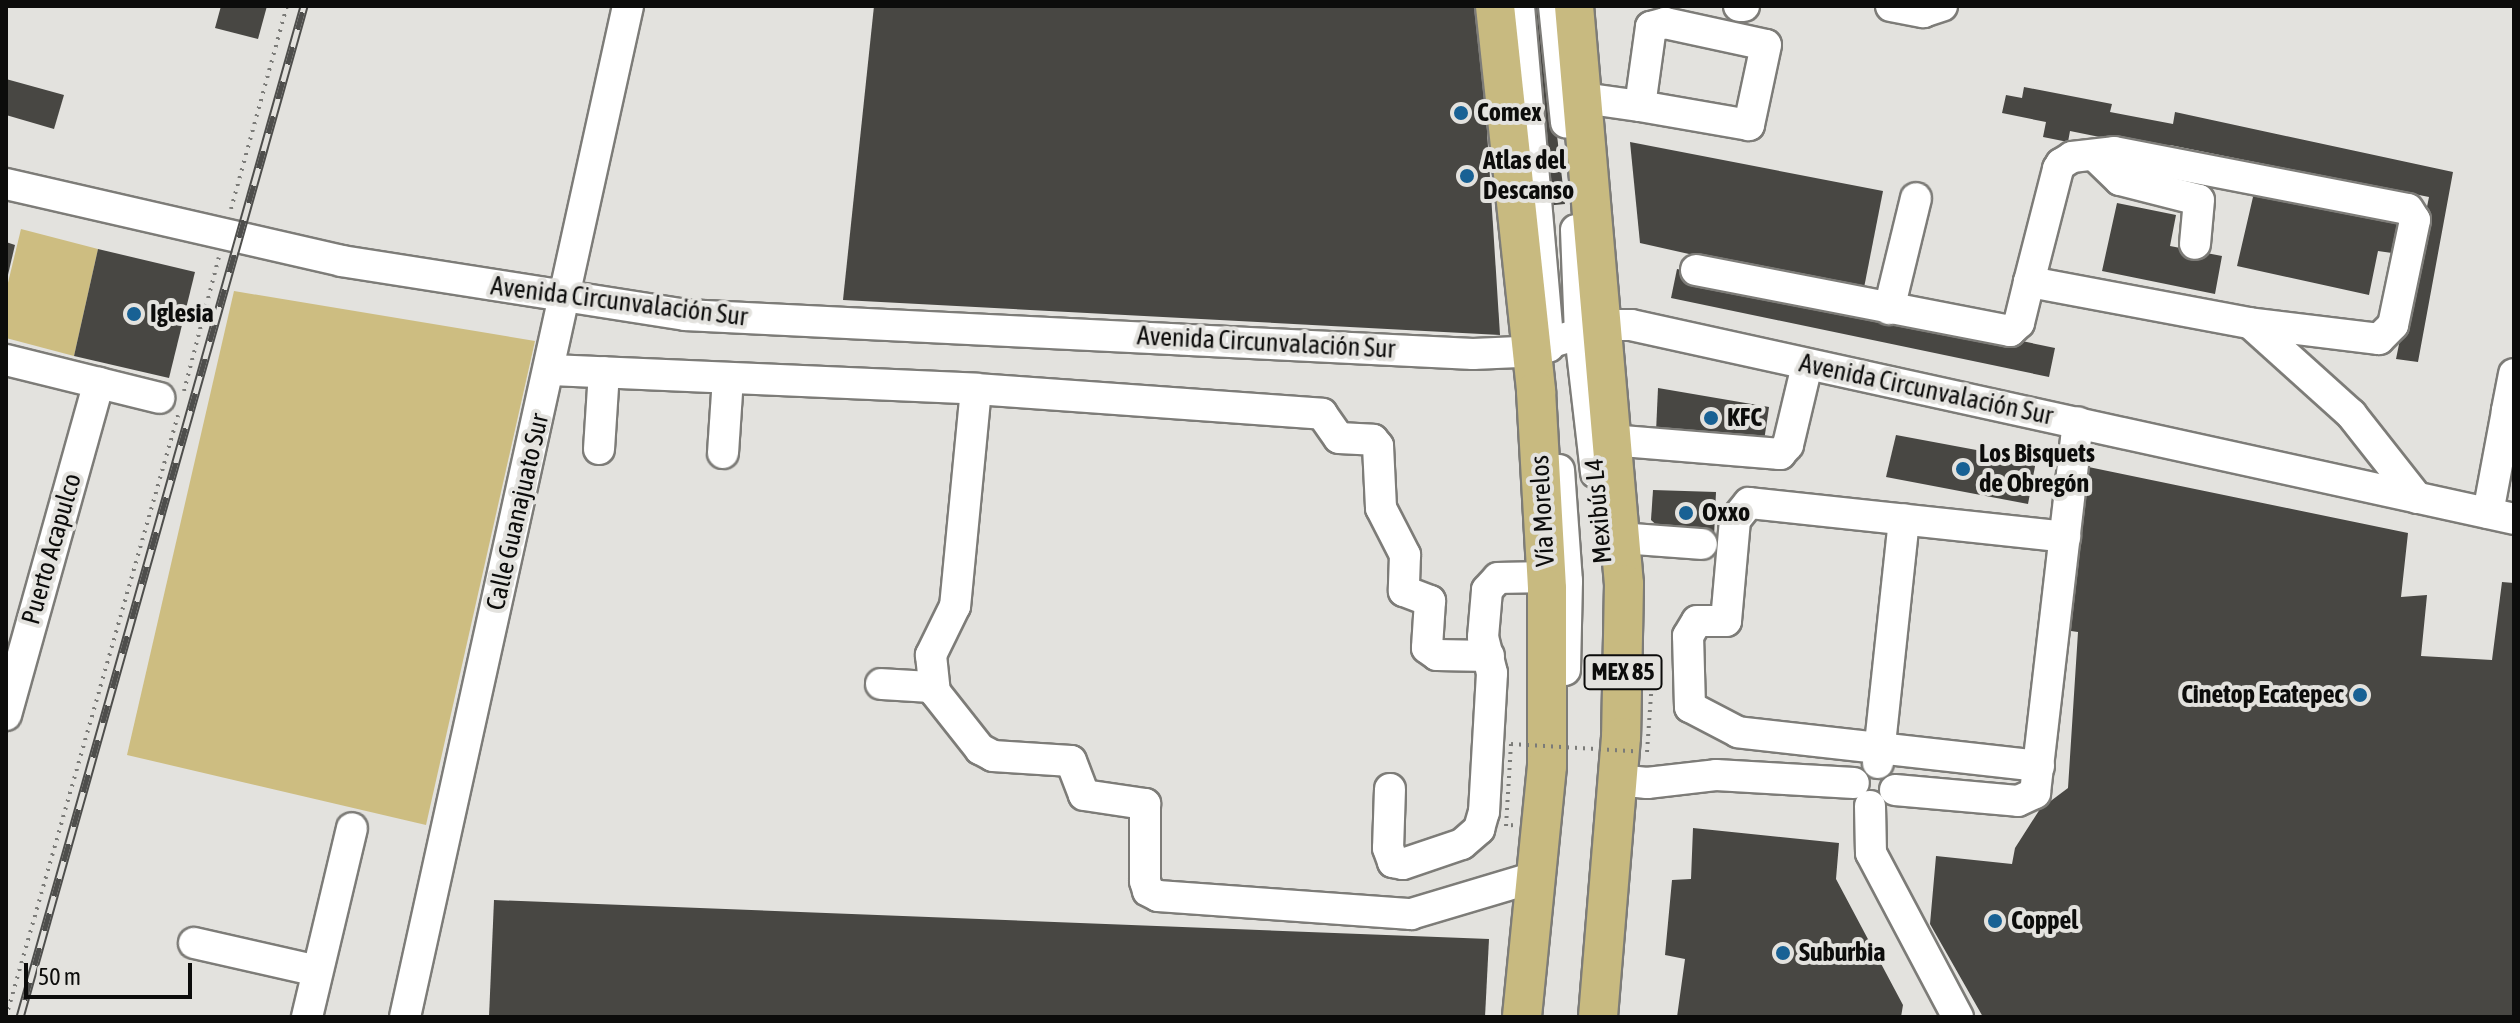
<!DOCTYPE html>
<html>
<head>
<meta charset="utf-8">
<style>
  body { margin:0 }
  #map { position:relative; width:2520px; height:1023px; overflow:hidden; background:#e3e2de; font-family:"Asap Condensed",sans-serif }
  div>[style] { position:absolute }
  .green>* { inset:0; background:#cdbd81 }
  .building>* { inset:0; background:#484743 }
  .path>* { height:4px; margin-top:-2px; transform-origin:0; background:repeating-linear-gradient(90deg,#7b7b78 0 2px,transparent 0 8px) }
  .roads { filter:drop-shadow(2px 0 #7d7c78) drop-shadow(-2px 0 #7d7c78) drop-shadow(0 2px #7d7c78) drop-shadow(0 -2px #7d7c78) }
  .minor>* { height:30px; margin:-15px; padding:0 15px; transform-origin:15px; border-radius:15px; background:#fff }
  .major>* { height:38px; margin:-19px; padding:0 19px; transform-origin:19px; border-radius:19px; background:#c8ba80 }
  .rail>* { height:9px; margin-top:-4.5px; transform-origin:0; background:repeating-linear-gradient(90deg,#e3e2de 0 18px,#4e4e4c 0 36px); box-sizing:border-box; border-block:2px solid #4e4e4c }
  .path-bridge>* { height:4px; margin-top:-2px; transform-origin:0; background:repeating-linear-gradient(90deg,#7b7b78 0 2px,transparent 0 8px) }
  .dots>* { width:22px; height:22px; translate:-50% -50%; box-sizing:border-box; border:4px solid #e3e2de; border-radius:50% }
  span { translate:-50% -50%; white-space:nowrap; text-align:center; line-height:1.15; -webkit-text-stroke:8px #e3e2de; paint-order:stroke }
  .shield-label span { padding:2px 6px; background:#e3e2de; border:2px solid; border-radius:6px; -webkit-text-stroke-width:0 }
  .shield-label { font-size:24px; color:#0c0c0b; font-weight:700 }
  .poi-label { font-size:26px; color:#0c0c0b; font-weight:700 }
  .left { translate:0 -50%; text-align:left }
  .right { translate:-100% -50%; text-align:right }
  .street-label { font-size:26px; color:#0c0c0b }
  .frame { position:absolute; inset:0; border:8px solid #0c0c0b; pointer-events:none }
  .scale { position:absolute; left:24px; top:963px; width:168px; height:36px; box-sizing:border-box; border:4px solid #0c0c0b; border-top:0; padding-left:10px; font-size:24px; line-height:28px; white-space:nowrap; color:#0c0c0b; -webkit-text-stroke:6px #e3e2de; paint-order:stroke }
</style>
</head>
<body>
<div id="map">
  <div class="green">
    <i style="clip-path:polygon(21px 229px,98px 249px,74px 356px,6px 338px,6px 291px)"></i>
    <i style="clip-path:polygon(234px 291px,535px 341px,426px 825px,127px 755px)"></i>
  </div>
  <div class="building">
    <i style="clip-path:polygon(221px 6px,267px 6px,258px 39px,215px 28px)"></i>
    <i style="clip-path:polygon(874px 6px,1479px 6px,1500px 335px,843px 300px)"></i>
    <i style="clip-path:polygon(1522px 6px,1542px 6px,1565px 204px,1544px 206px)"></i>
    <i style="clip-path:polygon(6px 79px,64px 95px,54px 129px,6px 115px)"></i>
    <i style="clip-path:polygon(2024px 87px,2112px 104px,2110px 112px,2173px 124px,2175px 112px,2453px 172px,2418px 362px,2396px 359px,2429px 197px,2170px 145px,2169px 151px,2070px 131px,2068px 142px,2043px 137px,2046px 122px,2002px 113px,2006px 95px,2022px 98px)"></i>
    <i style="clip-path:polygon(1630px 142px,1883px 191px,1863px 293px,1640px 243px)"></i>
    <i style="clip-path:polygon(2256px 184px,2400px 215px,2392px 253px,2378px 251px,2369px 295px,2237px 266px)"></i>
    <i style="clip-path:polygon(2117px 203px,2176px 215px,2170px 246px,2222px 256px,2215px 294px,2102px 271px)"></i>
    <i style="clip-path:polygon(6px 242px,15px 245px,7px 279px,6px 278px)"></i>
    <i style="clip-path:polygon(98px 249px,195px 272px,169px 378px,74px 356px)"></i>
    <i style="clip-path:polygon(1677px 269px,2055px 348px,2049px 377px,1671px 298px)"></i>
    <i style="clip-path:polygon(1658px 388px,1769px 407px,1763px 448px,1656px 432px)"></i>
    <i style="clip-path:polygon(1896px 435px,2036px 461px,2028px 504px,1886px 477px)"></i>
    <i style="clip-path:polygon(2074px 464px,2408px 533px,2401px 597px,2427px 595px,2421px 656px,2492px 660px,2502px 582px,2514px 583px,2514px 1017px,1983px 1017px,1930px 924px,1936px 856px,2012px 864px,2015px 848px,2040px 809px,2068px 788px,2078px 632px,2064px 630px)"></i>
    <i style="clip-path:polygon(1653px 490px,1716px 492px,1714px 537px,1664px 532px,1651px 520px)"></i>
    <i style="clip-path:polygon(1693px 828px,1839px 843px,1836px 879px,1903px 1005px,1901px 1017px,1677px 1017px,1685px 959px,1665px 955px,1672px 880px,1691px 879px)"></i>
    <i style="clip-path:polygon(494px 900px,1489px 939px,1485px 1017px,489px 1017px)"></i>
  </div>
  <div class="path">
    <i style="left:231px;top:209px;width:211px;rotate:-74.6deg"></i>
    <i style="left:184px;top:391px;width:138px;rotate:-75.4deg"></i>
    <i style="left:6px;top:1017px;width:626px;rotate:-74.05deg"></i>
  </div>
  <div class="roads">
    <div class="minor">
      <i style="left:1519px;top:6px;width:342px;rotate:85deg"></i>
      <i style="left:1554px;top:6px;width:117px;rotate:84.1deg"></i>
      <i style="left:1739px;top:6px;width:5px"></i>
      <i style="left:1891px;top:6px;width:33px;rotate:11deg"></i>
      <i style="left:1923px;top:12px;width:20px;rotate:-18deg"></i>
      <i style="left:1665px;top:23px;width:103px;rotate:12.3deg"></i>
      <i style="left:1766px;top:45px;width:82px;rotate:102deg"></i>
      <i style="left:1749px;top:125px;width:111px;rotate:-170.1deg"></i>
      <i style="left:1640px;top:106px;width:80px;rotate:-82.1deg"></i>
      <i style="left:1651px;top:27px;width:15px;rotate:-16deg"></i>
      <i style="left:1583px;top:98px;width:58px;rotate:8deg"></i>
      <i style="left:2094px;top:155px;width:36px;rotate:44deg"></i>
      <i style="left:2120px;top:180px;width:81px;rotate:14.2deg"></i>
      <i style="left:2199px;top:200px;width:44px;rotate:95.2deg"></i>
      <i style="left:6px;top:184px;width:344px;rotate:12.9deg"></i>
      <i style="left:341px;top:261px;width:348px;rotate:8.9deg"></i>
      <i style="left:685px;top:315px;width:789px;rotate:2.83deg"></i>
      <i style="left:1473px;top:354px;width:46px;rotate:-2.5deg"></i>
      <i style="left:1519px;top:352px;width:94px;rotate:-16.7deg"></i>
      <i style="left:1609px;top:325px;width:22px"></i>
      <i style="left:1631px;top:325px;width:904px;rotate:12.39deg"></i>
      <i style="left:1576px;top:230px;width:104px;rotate:87.8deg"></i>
      <i style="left:1580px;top:334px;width:140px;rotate:83.4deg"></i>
      <i style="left:1696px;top:270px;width:320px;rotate:11deg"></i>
      <i style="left:2010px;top:331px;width:12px;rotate:-42deg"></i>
      <i style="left:2019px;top:323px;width:42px;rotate:-76.3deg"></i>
      <i style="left:2029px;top:282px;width:117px;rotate:-75.6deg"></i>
      <i style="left:2058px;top:169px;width:6px;rotate:-59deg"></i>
      <i style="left:2061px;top:164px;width:13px;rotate:-32deg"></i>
      <i style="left:2072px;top:157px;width:42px;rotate:-6.8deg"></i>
      <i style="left:2114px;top:152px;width:299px;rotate:11deg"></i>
      <i style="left:2408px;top:209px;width:13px;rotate:58deg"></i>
      <i style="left:2415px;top:220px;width:107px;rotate:101.8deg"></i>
      <i style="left:2393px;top:325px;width:20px;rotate:135deg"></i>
      <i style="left:2379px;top:339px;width:131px;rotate:-173deg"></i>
      <i style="left:2249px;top:323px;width:224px;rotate:-169.4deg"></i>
      <i style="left:1889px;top:309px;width:114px;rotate:-76.3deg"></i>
      <i style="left:2251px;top:324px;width:135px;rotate:42deg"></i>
      <i style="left:2351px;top:414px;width:107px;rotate:51.8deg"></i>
      <i style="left:6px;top:360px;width:158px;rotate:13.9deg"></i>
      <i style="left:549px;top:370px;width:427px;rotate:2.5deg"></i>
      <i style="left:976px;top:389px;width:347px;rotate:4.1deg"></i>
      <i style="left:1322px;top:414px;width:29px;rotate:55deg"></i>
      <i style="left:1339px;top:438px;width:34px;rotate:3deg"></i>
      <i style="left:1373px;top:440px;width:8px;rotate:50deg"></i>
      <i style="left:1378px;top:446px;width:62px;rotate:87.2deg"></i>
      <i style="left:1381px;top:508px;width:53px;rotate:62.9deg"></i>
      <i style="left:1405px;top:555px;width:36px;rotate:92deg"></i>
      <i style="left:1404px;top:591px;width:28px;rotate:21deg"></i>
      <i style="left:1430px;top:601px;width:47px;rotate:93.7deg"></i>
      <i style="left:1427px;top:648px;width:12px;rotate:35deg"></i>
      <i style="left:1437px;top:655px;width:52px;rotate:1.1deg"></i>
      <i style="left:2514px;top:374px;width:38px;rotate:101deg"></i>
      <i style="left:2507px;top:411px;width:7px;rotate:8deg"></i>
      <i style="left:976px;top:389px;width:218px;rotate:95.5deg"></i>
      <i style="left:955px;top:606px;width:55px;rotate:116.1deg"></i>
      <i style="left:931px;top:655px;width:37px;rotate:84deg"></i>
      <i style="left:935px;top:692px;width:73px;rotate:51.7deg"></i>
      <i style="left:980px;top:749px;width:15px;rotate:28deg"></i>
      <i style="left:993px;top:756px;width:78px;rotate:3.7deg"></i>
      <i style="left:1071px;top:761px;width:36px;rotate:69deg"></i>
      <i style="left:1084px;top:795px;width:62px;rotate:8.4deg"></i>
      <i style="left:1145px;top:804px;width:77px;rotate:90deg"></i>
      <i style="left:1145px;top:881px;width:10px;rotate:73deg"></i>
      <i style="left:1148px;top:891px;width:11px;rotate:27deg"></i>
      <i style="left:1158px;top:896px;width:254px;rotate:4.1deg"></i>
      <i style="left:1411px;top:914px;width:129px;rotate:-16.6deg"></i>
      <i style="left:1610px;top:440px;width:171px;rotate:4.7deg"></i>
      <i style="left:1780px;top:454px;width:12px;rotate:-48deg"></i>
      <i style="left:1788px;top:445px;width:82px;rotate:-76.6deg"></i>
      <i style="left:599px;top:449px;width:77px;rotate:-86.3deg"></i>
      <i style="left:723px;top:453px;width:75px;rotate:-86.2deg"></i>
      <i style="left:1559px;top:470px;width:111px;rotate:85.9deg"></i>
      <i style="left:1567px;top:581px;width:89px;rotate:91.3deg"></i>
      <i style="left:2488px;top:513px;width:104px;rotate:-79.4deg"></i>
      <i style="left:1620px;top:538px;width:82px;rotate:4.2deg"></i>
      <i style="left:881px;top:684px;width:51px;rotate:3.4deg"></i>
      <i style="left:6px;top:715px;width:345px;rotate:-74.4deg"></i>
      <i style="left:1878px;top:763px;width:245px;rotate:-83.9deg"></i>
      <i style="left:2039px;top:766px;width:303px;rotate:-173.6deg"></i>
      <i style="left:1738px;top:732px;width:54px;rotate:-152.5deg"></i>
      <i style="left:1690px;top:707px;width:71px;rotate:-91.6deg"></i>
      <i style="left:1688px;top:636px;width:17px;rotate:-59deg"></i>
      <i style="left:1697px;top:621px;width:29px"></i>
      <i style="left:1726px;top:621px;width:101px;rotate:-84.9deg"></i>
      <i style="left:1735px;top:520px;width:22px;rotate:-51deg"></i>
      <i style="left:1749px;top:503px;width:318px;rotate:6.1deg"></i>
      <i style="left:1618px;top:780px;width:29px;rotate:6deg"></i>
      <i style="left:1647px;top:783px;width:69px;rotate:-6.6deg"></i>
      <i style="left:1716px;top:775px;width:138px;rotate:3.3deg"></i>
      <i style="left:1390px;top:789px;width:59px;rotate:91.9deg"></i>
      <i style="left:1388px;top:848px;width:15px;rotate:70deg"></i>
      <i style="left:1393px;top:862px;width:10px;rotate:11deg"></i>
      <i style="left:1403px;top:864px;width:62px;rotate:-18.7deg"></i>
      <i style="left:1462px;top:844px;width:23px;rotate:-41deg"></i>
      <i style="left:1479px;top:829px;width:18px;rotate:-74deg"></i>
      <i style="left:1484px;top:812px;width:139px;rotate:-86.7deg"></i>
      <i style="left:1492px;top:673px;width:37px;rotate:-104deg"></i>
      <i style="left:1483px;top:637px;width:47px;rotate:-85.1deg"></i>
      <i style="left:1487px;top:590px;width:16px;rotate:-47deg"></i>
      <i style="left:1498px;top:578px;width:49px;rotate:-1.2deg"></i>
      <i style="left:1895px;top:790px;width:123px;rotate:5.1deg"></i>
      <i style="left:2018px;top:801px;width:19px;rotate:-25deg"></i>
      <i style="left:2035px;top:793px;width:373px;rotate:-83.4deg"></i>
      <i style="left:1870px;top:806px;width:47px;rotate:88.8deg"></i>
      <i style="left:1871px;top:853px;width:186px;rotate:62.1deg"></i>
      <i style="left:194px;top:943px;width:126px;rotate:12.8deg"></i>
      <i style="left:307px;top:1017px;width:194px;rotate:-76.6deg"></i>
      <i style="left:405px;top:1017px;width:1035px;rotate:-77.56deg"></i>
    </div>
    <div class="major">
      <i style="left:1495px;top:6px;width:387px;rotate:83.9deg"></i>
      <i style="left:1536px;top:391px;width:198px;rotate:86.8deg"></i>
      <i style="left:1547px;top:589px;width:177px;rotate:90deg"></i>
      <i style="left:1547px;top:766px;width:252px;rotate:95.7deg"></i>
      <i style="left:1574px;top:6px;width:580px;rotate:85.06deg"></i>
      <i style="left:1624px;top:584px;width:153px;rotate:91.1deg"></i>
      <i style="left:1621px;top:737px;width:281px;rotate:94.7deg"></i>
    </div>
  </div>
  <div class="rail">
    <i style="left:20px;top:1017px;width:1050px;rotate:-74.31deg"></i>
  </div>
  <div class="path-bridge">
    <i style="left:1513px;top:825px;width:7px;rotate:172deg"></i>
    <i style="left:1506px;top:826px;width:82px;rotate:-86.5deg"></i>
    <i style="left:1511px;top:744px;width:136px;rotate:3.4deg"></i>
    <i style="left:1647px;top:752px;width:85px;rotate:-86deg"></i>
    <i style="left:1653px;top:667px;width:8px;rotate:180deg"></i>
  </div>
  <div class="dots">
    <i style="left:1461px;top:113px;background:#186194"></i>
    <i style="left:1467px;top:176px;background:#186194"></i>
    <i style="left:134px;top:314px;background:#186194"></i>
    <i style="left:1711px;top:418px;background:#186194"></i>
    <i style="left:1963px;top:469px;background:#186194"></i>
    <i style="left:1686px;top:513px;background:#186194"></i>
    <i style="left:2360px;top:695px;background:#186194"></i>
    <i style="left:1995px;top:921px;background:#186194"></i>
    <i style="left:1783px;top:953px;background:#186194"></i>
  </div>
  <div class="shield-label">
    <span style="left:1623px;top:672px">MEX 85</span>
  </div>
  <div class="poi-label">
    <span class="left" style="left:1477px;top:113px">Comex</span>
    <span class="left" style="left:1483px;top:176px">Atlas del<br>Descanso</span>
    <span class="left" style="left:150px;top:314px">Iglesia</span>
    <span class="left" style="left:1727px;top:418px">KFC</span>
    <span class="left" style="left:1979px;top:469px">Los Bisquets<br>de Obregón</span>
    <span class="left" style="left:1702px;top:513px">Oxxo</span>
    <span class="right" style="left:2344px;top:695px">Cinetop Ecatepec</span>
    <span class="left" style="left:2011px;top:921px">Coppel</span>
    <span class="left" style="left:1799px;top:953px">Suburbia</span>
  </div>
  <div class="street-label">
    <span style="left:619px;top:302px;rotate:7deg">Avenida Circunvalación Sur</span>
    <span style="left:1266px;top:343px;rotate:3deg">Avenida Circunvalación Sur</span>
    <span style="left:1926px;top:390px;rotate:12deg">Avenida Circunvalación Sur</span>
    <span style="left:1543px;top:511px;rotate:-93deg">Vía Morelos</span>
    <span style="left:1599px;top:511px;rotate:-95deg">Mexibús L4</span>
    <span style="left:518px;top:512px;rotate:-77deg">Calle Guanajuato Sur</span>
    <span style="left:52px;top:549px;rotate:-74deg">Puerto Acapulco</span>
  </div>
  <div class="frame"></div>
  <div class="scale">50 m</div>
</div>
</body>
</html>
